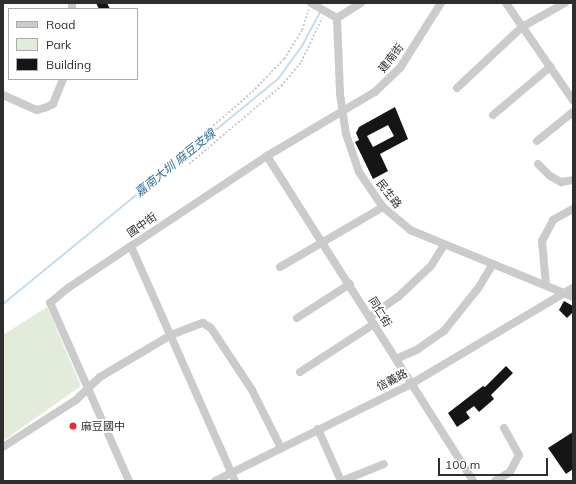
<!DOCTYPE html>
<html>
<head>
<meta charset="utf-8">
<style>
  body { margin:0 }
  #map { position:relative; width:576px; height:484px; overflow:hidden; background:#fff; font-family:Mulish,"Noto Sans TC",sans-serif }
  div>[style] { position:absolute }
  .green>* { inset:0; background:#e3ecda }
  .stream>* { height:2px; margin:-1px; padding:0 1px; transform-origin:1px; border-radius:1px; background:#c5dced }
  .building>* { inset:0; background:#151515 }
  .path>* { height:1.5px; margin-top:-0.75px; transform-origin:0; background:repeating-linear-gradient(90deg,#cbcbcb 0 2px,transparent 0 4px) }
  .minor>* { height:8px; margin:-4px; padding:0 4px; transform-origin:4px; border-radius:4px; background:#cbcbcb }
  .dots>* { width:11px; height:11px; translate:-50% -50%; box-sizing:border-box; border:2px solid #fff; border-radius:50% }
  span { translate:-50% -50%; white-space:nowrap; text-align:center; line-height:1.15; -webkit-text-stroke:4px #fff; paint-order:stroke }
  .street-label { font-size:11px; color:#2e2e2e }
  .poi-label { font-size:11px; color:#2e2e2e }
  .left { translate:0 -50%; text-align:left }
  .water-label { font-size:12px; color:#376d94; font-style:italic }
  .frame { position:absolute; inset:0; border:4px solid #2e2e2e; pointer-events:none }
  .legend { position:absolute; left:8px; top:8px; width:130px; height:72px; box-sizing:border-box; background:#fff; border:1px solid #ababab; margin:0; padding:5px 7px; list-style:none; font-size:12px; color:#2e2e2e }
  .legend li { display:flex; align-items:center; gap:8px; height:20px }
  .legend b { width:20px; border:1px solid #ababab }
  .scale { position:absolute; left:438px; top:458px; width:110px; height:18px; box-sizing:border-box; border:2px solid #2e2e2e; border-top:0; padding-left:5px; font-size:12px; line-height:14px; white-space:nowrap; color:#2e2e2e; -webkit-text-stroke:3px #fff; paint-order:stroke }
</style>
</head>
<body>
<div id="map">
  <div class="green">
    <i style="clip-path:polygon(47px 307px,81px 386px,3px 441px,3px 335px)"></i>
  </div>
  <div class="stream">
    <i style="left:3px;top:304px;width:355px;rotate:-39.3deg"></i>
    <i style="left:278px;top:79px;width:41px;rotate:-54deg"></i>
    <i style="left:302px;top:46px;width:40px;rotate:-62deg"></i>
  </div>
  <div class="building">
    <i style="clip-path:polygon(96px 3px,107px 3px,110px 9px,99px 9px)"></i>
    <i style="clip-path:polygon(evenodd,395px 107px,408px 139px,380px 154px,388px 171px,373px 179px,355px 142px,359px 140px,356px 133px,359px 127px,395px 107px,388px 125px,394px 136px,373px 147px,367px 136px,388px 125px)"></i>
    <i style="clip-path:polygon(564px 301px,573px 306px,573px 312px,567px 318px,559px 310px)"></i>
    <i style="clip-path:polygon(506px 366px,513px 373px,491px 395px,494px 399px,479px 412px,474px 406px,466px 412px,470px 418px,457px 427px,448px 413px,483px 386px,485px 387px)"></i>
    <i style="clip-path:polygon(573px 432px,573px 469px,566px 474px,548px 448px)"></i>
  </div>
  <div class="path">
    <i style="left:207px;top:131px;width:60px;rotate:-40.9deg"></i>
    <i style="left:252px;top:92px;width:46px;rotate:-45.9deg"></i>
    <i style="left:284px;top:59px;width:34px;rotate:-58deg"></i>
    <i style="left:302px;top:30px;width:21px;rotate:-73deg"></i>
    <i style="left:189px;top:164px;width:121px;rotate:-40.3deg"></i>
    <i style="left:281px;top:86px;width:31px;rotate:-50deg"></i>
    <i style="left:301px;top:62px;width:49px;rotate:-64.5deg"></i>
  </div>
  <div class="minor">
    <i style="left:72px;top:3px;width:6px;rotate:90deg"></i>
    <i style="left:311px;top:3px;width:30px;rotate:30deg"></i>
    <i style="left:506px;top:3px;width:118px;rotate:55.4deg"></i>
    <i style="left:337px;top:18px;width:76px;rotate:87.7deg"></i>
    <i style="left:340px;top:94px;width:40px;rotate:81.5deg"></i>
    <i style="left:346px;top:134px;width:40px;rotate:71.1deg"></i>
    <i style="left:359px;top:172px;width:42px;rotate:55.6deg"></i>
    <i style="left:383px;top:207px;width:35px;rotate:40deg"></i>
    <i style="left:410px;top:230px;width:176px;rotate:22.3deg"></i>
    <i style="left:337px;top:18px;width:28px;rotate:-32deg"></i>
    <i style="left:457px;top:88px;width:89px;rotate:-43.2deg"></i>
    <i style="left:522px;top:27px;width:49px;rotate:-29.2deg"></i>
    <i style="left:3px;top:95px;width:37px;rotate:24deg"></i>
    <i style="left:37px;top:110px;width:10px;rotate:-17deg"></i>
    <i style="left:47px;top:107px;width:7px;rotate:-27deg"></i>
    <i style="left:53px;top:104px;width:27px;rotate:-68deg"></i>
    <i style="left:493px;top:115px;width:75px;rotate:-40.1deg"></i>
    <i style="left:537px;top:141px;width:46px;rotate:-38.9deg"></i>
    <i style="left:267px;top:156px;width:385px;rotate:57.6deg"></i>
    <i style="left:538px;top:164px;width:17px;rotate:45deg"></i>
    <i style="left:550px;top:176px;width:13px;rotate:29deg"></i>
    <i style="left:561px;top:182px;width:12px;rotate:-9deg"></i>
    <i style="left:280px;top:267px;width:119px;rotate:-30.2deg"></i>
    <i style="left:546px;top:285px;width:44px;rotate:-95.2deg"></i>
    <i style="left:542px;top:241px;width:24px;rotate:-62deg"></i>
    <i style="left:553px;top:220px;width:23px;rotate:-29deg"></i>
    <i style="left:370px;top:317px;width:34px;rotate:-36deg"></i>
    <i style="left:398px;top:297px;width:45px;rotate:-43.2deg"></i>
    <i style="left:431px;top:266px;width:25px;rotate:-58deg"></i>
    <i style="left:297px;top:318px;width:63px;rotate:-32.7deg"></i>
    <i style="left:396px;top:359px;width:24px;rotate:-24deg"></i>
    <i style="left:418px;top:349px;width:32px;rotate:-35deg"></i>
    <i style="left:444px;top:331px;width:56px;rotate:-51.5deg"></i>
    <i style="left:479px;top:287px;width:27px;rotate:-59deg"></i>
    <i style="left:300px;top:372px;width:88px;rotate:-33deg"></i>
    <i style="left:318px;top:429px;width:57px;rotate:66.1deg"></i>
    <i style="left:3px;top:447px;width:87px;rotate:-32.8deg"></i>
    <i style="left:76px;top:400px;width:33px;rotate:-44deg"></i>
    <i style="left:100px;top:377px;width:82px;rotate:-30.6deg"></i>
    <i style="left:171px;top:335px;width:34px;rotate:-21deg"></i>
    <i style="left:203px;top:323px;width:9px;rotate:32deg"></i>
    <i style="left:211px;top:328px;width:74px;rotate:56.5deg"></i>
    <i style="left:252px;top:390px;width:65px;rotate:63.4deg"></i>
    <i style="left:129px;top:481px;width:195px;rotate:-113.9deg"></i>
    <i style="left:50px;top:303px;width:23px;rotate:-40deg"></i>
    <i style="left:68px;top:288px;width:76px;rotate:-33.7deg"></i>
    <i style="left:215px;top:481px;width:219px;rotate:-26.3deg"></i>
    <i style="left:411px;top:384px;width:188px;rotate:-30.7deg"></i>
    <i style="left:235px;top:481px;width:257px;rotate:-113.9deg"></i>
    <i style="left:131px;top:246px;width:163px;rotate:-33.5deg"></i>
    <i style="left:267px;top:156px;width:126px;rotate:-30.7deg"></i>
    <i style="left:375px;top:92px;width:35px;rotate:-44deg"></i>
    <i style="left:400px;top:68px;width:77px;rotate:-57.8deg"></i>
    <i style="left:342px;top:481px;width:45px;rotate:-22deg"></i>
    <i style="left:495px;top:481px;width:17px;rotate:-31deg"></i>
    <i style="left:510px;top:472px;width:19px;rotate:-62deg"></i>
    <i style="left:519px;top:455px;width:31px;rotate:-119deg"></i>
  </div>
  <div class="dots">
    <i style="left:73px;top:426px;background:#ef262e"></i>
  </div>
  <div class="street-label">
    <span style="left:391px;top:58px;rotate:-52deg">建南街</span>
    <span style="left:389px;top:194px;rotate:52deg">民生路</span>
    <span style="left:142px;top:225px;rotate:-35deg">國中街</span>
    <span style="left:380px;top:312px;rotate:58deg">同仁街</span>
    <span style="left:392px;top:380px;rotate:-27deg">信義路</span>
  </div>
  <div class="poi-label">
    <span class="left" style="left:81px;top:426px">麻豆國中</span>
  </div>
  <div class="water-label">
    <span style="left:175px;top:163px;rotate:-39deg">嘉南大圳 麻豆支線</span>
  </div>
  <div class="frame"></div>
  <ul class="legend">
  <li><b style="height:5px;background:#cbcbcb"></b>Road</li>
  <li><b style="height:11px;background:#e3ecda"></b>Park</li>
  <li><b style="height:11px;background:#151515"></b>Building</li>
  </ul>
  <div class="scale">100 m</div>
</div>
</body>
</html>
